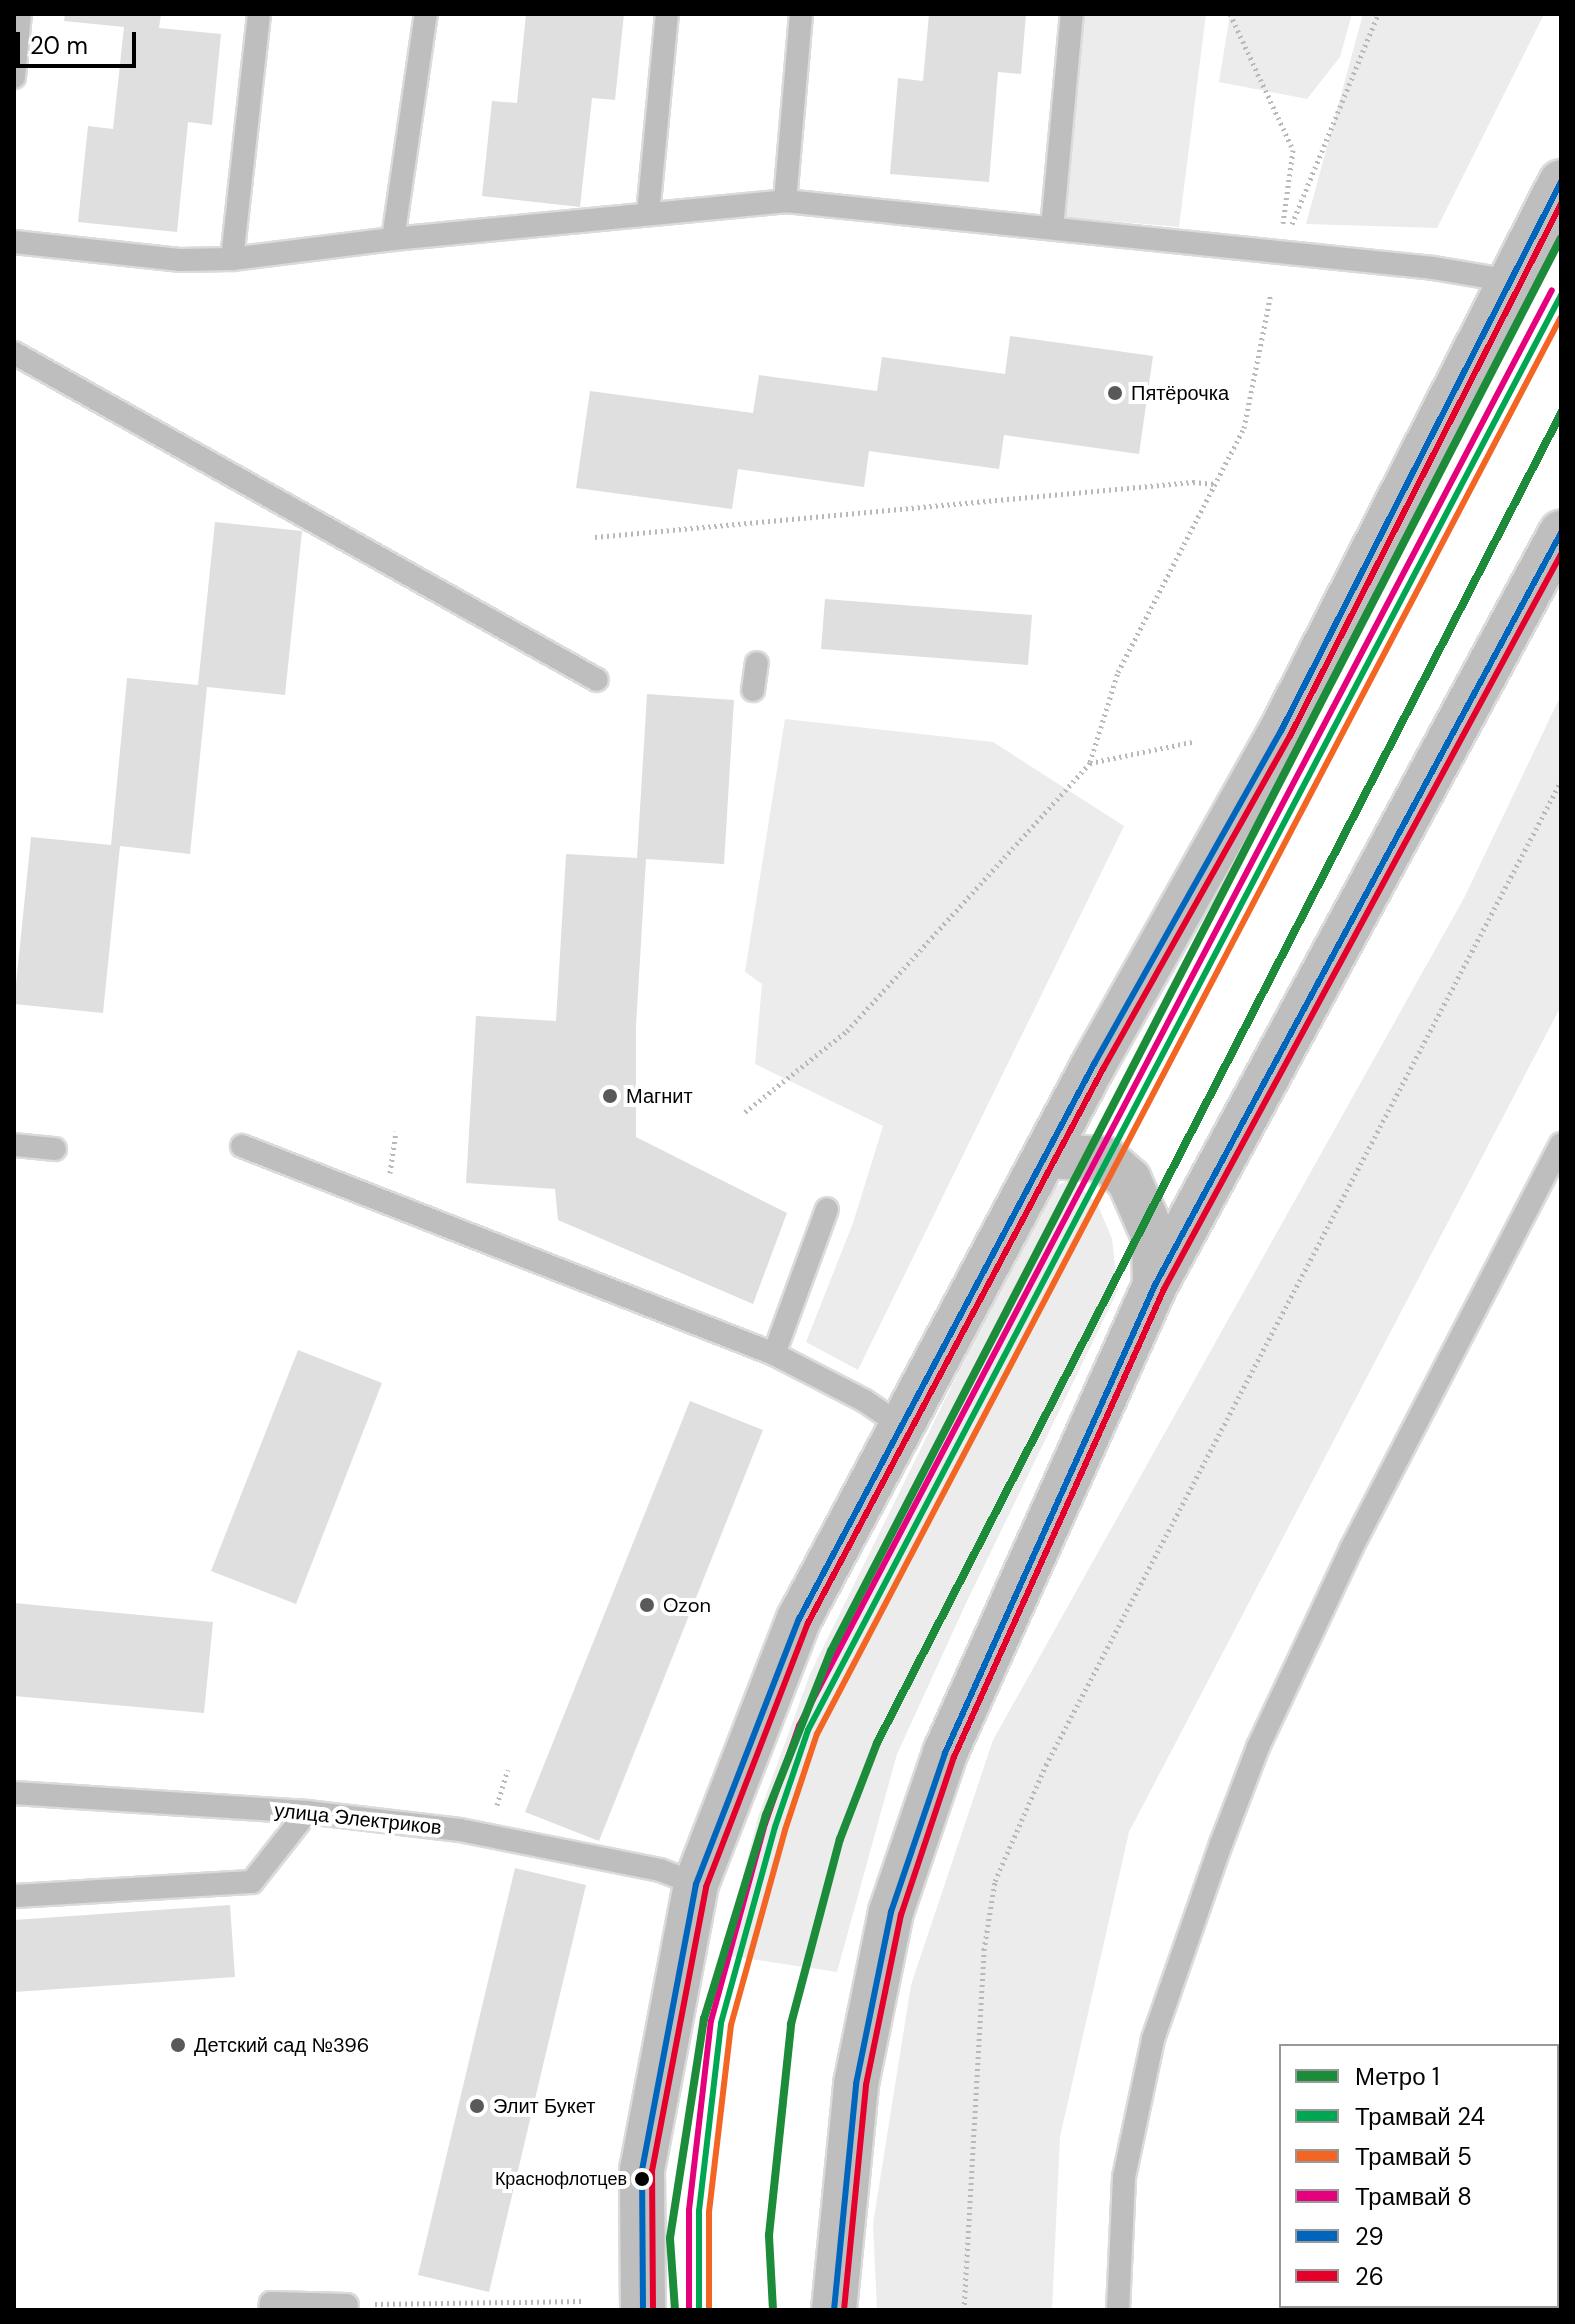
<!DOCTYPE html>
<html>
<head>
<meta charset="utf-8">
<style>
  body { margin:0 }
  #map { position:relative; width:1575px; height:2324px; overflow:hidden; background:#fff; font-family:"DM Sans",sans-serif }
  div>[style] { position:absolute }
  .green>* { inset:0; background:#ececec }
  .building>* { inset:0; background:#dfdfdf }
  .path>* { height:5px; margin-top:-2.5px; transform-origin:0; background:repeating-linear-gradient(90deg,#b9b9b9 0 2px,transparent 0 6px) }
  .roads { filter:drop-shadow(2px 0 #dbdbdb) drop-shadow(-2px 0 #dbdbdb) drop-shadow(0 2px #dbdbdb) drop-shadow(0 -2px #dbdbdb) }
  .lane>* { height:22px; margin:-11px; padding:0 11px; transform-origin:11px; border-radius:11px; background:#bebebe }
  .primary>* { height:44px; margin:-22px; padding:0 22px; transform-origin:22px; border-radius:22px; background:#bebebe }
  .bus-1>* { height:6px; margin:-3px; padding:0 3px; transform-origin:3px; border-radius:3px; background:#0065bd }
  .bus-2>* { height:6px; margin:-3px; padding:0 3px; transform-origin:3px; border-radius:3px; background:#e4002b }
  .tram-1>* { height:6px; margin:-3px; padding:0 3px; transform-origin:3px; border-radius:3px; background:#00a651 }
  .tram-2>* { height:6px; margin:-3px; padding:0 3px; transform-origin:3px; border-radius:3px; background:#f26522 }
  .tram-3>* { height:6px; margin:-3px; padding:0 3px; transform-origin:3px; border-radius:3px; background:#e5007d }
  .metro-1>* { height:8px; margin:-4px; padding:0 4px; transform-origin:4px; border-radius:4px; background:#1c8c3a }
  .dots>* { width:22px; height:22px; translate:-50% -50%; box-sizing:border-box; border:4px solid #fff; border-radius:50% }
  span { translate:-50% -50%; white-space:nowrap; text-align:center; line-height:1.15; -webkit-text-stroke:8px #fff; paint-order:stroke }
  .bus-label { font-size:18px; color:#000 }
  .right { translate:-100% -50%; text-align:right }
  .poi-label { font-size:20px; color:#000 }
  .left { translate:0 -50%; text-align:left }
  .street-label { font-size:20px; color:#000 }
  .frame { position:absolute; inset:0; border:16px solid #000; pointer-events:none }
  .legend { position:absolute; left:1279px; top:2044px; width:280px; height:264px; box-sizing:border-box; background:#fff; border:2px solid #999; margin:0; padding:10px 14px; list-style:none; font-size:24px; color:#000 }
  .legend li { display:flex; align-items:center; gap:16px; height:40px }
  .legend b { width:40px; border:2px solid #999 }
  .scale { position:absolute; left:16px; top:32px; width:120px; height:36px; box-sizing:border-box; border:4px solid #000; border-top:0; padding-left:10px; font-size:24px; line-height:28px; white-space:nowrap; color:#000; -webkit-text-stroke:6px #fff; paint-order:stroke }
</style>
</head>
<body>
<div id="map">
  <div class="green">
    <i style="clip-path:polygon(1080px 14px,1206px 14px,1179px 227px,1064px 217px)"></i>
    <i style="clip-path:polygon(1230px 14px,1352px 14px,1340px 57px,1307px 99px,1219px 82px)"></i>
    <i style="clip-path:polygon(1363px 14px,1544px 14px,1437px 228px,1306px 224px)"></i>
    <i style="clip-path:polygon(1561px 695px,1561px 1006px,1129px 1832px,1060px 2137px,1052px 2310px,877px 2310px,873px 2224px,911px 1985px,993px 1740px,1464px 898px)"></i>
    <i style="clip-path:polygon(785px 719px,993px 742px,1124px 826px,858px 1370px,806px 1342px,853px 1223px,883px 1126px,755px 1064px,762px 984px,745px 972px)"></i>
    <i style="clip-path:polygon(1071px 1179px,1097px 1203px,1112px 1239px,1118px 1290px,968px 1599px,897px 1754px,837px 1972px,723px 1955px,758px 1817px,810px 1674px,1048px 1190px)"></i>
  </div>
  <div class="building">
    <i style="clip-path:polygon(65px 14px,161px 14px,159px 28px,221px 34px,212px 125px,188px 122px,177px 232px,78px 222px,88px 126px,113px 129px,124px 27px,64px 21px)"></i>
    <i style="clip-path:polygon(526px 14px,624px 14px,615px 100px,592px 98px,580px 207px,482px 196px,492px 101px,517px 103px)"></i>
    <i style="clip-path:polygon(929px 14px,1026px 14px,1021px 74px,998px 72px,989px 182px,890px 174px,898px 78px,923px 81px)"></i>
    <i style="clip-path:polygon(1010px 336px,1153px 356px,1139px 454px,1004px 435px,999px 469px,869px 451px,864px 487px,738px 469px,732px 509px,576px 488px,590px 391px,753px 413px,759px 375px,877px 391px,882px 357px,1005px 374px)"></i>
    <i style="clip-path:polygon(215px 522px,302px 531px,285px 695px,207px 687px,190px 854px,120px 846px,103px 1013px,14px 1004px,31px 837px,111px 845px,127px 678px,198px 685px)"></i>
    <i style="clip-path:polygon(825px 599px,1032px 615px,1028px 665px,821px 649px)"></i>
    <i style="clip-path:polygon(647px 694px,734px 700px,724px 864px,646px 859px,636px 1026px,636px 1137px,787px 1213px,753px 1304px,558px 1220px,555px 1189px,466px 1183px,476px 1016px,556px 1021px,566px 854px,637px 858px)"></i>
    <i style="clip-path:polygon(298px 1350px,382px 1383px,296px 1604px,211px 1571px)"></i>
    <i style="clip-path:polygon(690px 1401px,763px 1430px,599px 1841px,525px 1812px)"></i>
    <i style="clip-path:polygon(14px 1603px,213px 1622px,204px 1713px,14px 1696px)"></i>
    <i style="clip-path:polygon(515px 1868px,586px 1885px,489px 2292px,418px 2275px)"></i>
    <i style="clip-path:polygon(230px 1905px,235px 1977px,14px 1992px,14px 1920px)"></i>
  </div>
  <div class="path">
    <i style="left:1230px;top:14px;width:150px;rotate:65.1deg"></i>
    <i style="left:1293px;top:150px;width:74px;rotate:97.8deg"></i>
    <i style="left:1292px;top:224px;width:227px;rotate:-67.7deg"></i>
    <i style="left:595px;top:537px;width:601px;rotate:-5.25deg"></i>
    <i style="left:1193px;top:482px;width:22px;rotate:5deg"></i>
    <i style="left:1090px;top:762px;width:94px;rotate:-72.7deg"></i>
    <i style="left:1118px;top:672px;width:275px;rotate:-62.7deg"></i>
    <i style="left:1244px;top:428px;width:138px;rotate:-78.7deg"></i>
    <i style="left:745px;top:1112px;width:130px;rotate:-38.5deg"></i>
    <i style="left:847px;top:1031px;width:362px;rotate:-47.8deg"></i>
    <i style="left:1090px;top:763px;width:108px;rotate:-11.7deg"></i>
    <i style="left:390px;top:1173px;width:42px;rotate:-81.9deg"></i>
    <i style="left:497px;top:1805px;width:37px;rotate:-73deg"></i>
    <i style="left:375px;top:2304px;width:207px;rotate:-0.8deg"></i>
    <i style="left:964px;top:2310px;width:361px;rotate:-86.8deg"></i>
    <i style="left:984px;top:1950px;width:70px;rotate:-80.9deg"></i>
    <i style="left:995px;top:1881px;width:127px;rotate:-66.3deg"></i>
    <i style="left:1046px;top:1765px;width:1111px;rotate:-62.37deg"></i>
  </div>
  <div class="roads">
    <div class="lane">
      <i style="left:14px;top:77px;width:63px;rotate:-84.6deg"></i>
      <i style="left:785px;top:201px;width:188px;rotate:-85.1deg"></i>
      <i style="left:648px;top:214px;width:201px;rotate:-84.6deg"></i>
      <i style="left:1052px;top:228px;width:215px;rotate:-84.7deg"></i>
      <i style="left:393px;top:239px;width:227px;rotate:-81.7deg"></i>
      <i style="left:14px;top:242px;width:166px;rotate:6.2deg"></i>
      <i style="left:179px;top:260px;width:53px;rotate:-1.1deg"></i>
      <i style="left:232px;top:259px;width:162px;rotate:-7.1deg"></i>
      <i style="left:393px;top:239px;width:394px;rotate:-5.5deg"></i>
      <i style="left:785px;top:201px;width:651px;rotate:5.9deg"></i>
      <i style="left:1433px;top:268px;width:79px;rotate:9.5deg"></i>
      <i style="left:232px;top:259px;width:246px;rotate:-83.7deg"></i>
      <i style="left:14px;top:353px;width:668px;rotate:29.29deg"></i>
      <i style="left:753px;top:690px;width:27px;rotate:-82deg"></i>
      <i style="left:14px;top:1145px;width:41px;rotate:5.6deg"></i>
      <i style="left:242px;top:1146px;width:571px;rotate:21.35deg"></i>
      <i style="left:774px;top:1354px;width:102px;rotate:27.3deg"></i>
      <i style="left:865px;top:1401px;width:42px;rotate:34.4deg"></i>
      <i style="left:774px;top:1354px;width:154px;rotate:-69.9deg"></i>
      <i style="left:14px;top:1793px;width:294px;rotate:3.7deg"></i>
      <i style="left:307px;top:1812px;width:154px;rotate:6.7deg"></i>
      <i style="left:460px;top:1830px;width:204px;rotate:11.3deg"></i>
      <i style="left:660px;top:1870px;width:39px;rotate:21deg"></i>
      <i style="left:14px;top:1896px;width:238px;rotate:-3.4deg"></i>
      <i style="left:252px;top:1882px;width:89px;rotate:-51.8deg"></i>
      <i style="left:270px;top:2310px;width:7px;rotate:-82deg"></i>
      <i style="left:271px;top:2303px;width:76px;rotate:1.5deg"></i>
      <i style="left:1118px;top:2310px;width:133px;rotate:-87.4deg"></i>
      <i style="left:1124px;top:2177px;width:141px;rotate:-78.1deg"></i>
      <i style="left:1153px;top:2039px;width:207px;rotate:-70.8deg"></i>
      <i style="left:1221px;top:1844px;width:104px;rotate:-69.1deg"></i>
      <i style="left:1258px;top:1747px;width:219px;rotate:-64.8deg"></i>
      <i style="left:1351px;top:1549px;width:456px;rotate:-62.6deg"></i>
    </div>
    <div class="primary">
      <i style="left:1045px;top:1156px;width:60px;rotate:2.9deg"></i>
      <i style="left:1105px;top:1159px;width:32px;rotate:41deg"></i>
      <i style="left:1129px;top:1180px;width:62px;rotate:66.3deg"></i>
      <i style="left:1154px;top:1237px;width:48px;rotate:88.8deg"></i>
      <i style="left:643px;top:2310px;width:140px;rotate:-90.4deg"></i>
      <i style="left:642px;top:2170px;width:291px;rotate:-79.3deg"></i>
      <i style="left:696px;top:1884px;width:284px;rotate:-68.8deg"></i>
      <i style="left:799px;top:1619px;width:629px;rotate:-62.01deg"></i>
      <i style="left:1094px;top:1064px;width:382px;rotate:-60.7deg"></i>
      <i style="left:1281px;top:731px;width:616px;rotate:-62.98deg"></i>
      <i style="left:834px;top:2310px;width:227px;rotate:-84.4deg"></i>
      <i style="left:856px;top:2084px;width:176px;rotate:-78.5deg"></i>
      <i style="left:891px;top:1912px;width:168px;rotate:-71.2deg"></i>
      <i style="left:945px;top:1753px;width:513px;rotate:-65.83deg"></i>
      <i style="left:1155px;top:1285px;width:855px;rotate:-61.64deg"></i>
    </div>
  </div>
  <div class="bus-1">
    <i style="left:643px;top:2310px;width:140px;rotate:-90.4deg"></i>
    <i style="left:642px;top:2170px;width:291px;rotate:-79.3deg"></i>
    <i style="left:696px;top:1884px;width:284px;rotate:-68.8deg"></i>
    <i style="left:799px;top:1619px;width:629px;rotate:-62.01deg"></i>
    <i style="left:1094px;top:1064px;width:382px;rotate:-60.7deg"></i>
    <i style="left:1281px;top:731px;width:616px;rotate:-62.98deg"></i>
    <i style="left:834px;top:2310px;width:227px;rotate:-84.4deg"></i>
    <i style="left:856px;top:2084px;width:176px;rotate:-78.5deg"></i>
    <i style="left:891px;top:1912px;width:168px;rotate:-71.2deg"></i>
    <i style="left:945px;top:1753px;width:513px;rotate:-65.83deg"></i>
    <i style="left:1155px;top:1285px;width:855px;rotate:-61.64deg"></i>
  </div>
  <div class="bus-2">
    <i style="left:653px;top:2310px;width:139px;rotate:-90.4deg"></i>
    <i style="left:652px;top:2171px;width:289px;rotate:-79.2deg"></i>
    <i style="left:706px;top:1887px;width:283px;rotate:-68.9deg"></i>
    <i style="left:808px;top:1623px;width:628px;rotate:-61.97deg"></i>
    <i style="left:1103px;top:1069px;width:382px;rotate:-60.7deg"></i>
    <i style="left:1290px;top:736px;width:597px;rotate:-63.01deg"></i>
    <i style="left:844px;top:2310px;width:226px;rotate:-84.4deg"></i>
    <i style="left:866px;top:2085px;width:174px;rotate:-78.4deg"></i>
    <i style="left:901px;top:1915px;width:167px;rotate:-71.5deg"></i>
    <i style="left:954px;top:1757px;width:513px;rotate:-65.83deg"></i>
    <i style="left:1164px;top:1289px;width:835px;rotate:-61.62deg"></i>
  </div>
  <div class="tram-1">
    <i style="left:699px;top:2310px;width:99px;rotate:-90deg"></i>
    <i style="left:699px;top:2211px;width:189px;rotate:-83.3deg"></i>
    <i style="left:721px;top:2023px;width:203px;rotate:-74.6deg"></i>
    <i style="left:775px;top:1827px;width:102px;rotate:-71.2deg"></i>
    <i style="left:808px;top:1730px;width:1621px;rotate:-62.31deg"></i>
  </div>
  <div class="tram-2">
    <i style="left:709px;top:2310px;width:98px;rotate:-90deg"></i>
    <i style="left:709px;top:2212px;width:188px;rotate:-83.3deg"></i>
    <i style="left:731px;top:2025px;width:202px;rotate:-74.5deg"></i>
    <i style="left:785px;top:1830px;width:101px;rotate:-71.6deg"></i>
    <i style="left:817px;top:1734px;width:1600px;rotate:-62.3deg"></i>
  </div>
  <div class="tram-3">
    <i style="left:689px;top:2310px;width:100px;rotate:-90deg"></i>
    <i style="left:689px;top:2210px;width:190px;rotate:-83.4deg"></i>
    <i style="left:711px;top:2021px;width:204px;rotate:-74.7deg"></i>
    <i style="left:765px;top:1824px;width:104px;rotate:-70.9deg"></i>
    <i style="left:799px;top:1726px;width:1621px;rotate:-62.33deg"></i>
  </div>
  <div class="metro-1">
    <i style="left:675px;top:2310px;width:72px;rotate:-94deg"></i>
    <i style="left:670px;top:2238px;width:222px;rotate:-81.2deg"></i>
    <i style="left:704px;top:2019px;width:213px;rotate:-73.1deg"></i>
    <i style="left:766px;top:1815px;width:176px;rotate:-68.4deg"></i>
    <i style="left:831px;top:1651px;width:1590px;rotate:-62.68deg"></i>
    <i style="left:773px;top:2310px;width:75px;rotate:-93.1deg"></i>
    <i style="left:769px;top:2235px;width:212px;rotate:-84deg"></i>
    <i style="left:791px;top:2024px;width:191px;rotate:-75.2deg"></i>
    <i style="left:840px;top:1839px;width:103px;rotate:-68.9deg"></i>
    <i style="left:877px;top:1743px;width:1496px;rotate:-62.78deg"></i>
  </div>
  <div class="dots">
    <i style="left:1115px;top:393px;background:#595959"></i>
    <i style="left:610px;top:1096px;background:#595959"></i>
    <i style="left:647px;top:1605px;background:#595959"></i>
    <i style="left:178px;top:2045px;background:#595959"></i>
    <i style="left:477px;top:2106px;background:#595959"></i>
    <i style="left:642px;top:2179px;background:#000"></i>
  </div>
  <div class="bus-label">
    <span class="right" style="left:627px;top:2179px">Краснофлотцев</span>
  </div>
  <div class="poi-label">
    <span class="left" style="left:1131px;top:393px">Пятёрочка</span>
    <span class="left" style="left:626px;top:1096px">Магнит</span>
    <span class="left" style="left:663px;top:1605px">Ozon</span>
    <span class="left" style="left:194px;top:2045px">Детский сад №396</span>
    <span class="left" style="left:493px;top:2106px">Элит Букет</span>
  </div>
  <div class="street-label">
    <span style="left:358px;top:1819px;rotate:6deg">улица Электриков</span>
  </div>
  <div class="frame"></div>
  <ul class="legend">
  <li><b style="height:10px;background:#1c8c3a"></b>Метро 1</li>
  <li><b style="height:10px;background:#00a651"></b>Трамвай 24</li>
  <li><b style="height:10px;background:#f26522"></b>Трамвай 5</li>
  <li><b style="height:10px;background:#e5007d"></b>Трамвай 8</li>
  <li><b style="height:10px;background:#0065bd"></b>29</li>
  <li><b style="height:10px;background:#e4002b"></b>26</li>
  </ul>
  <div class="scale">20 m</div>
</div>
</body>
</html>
